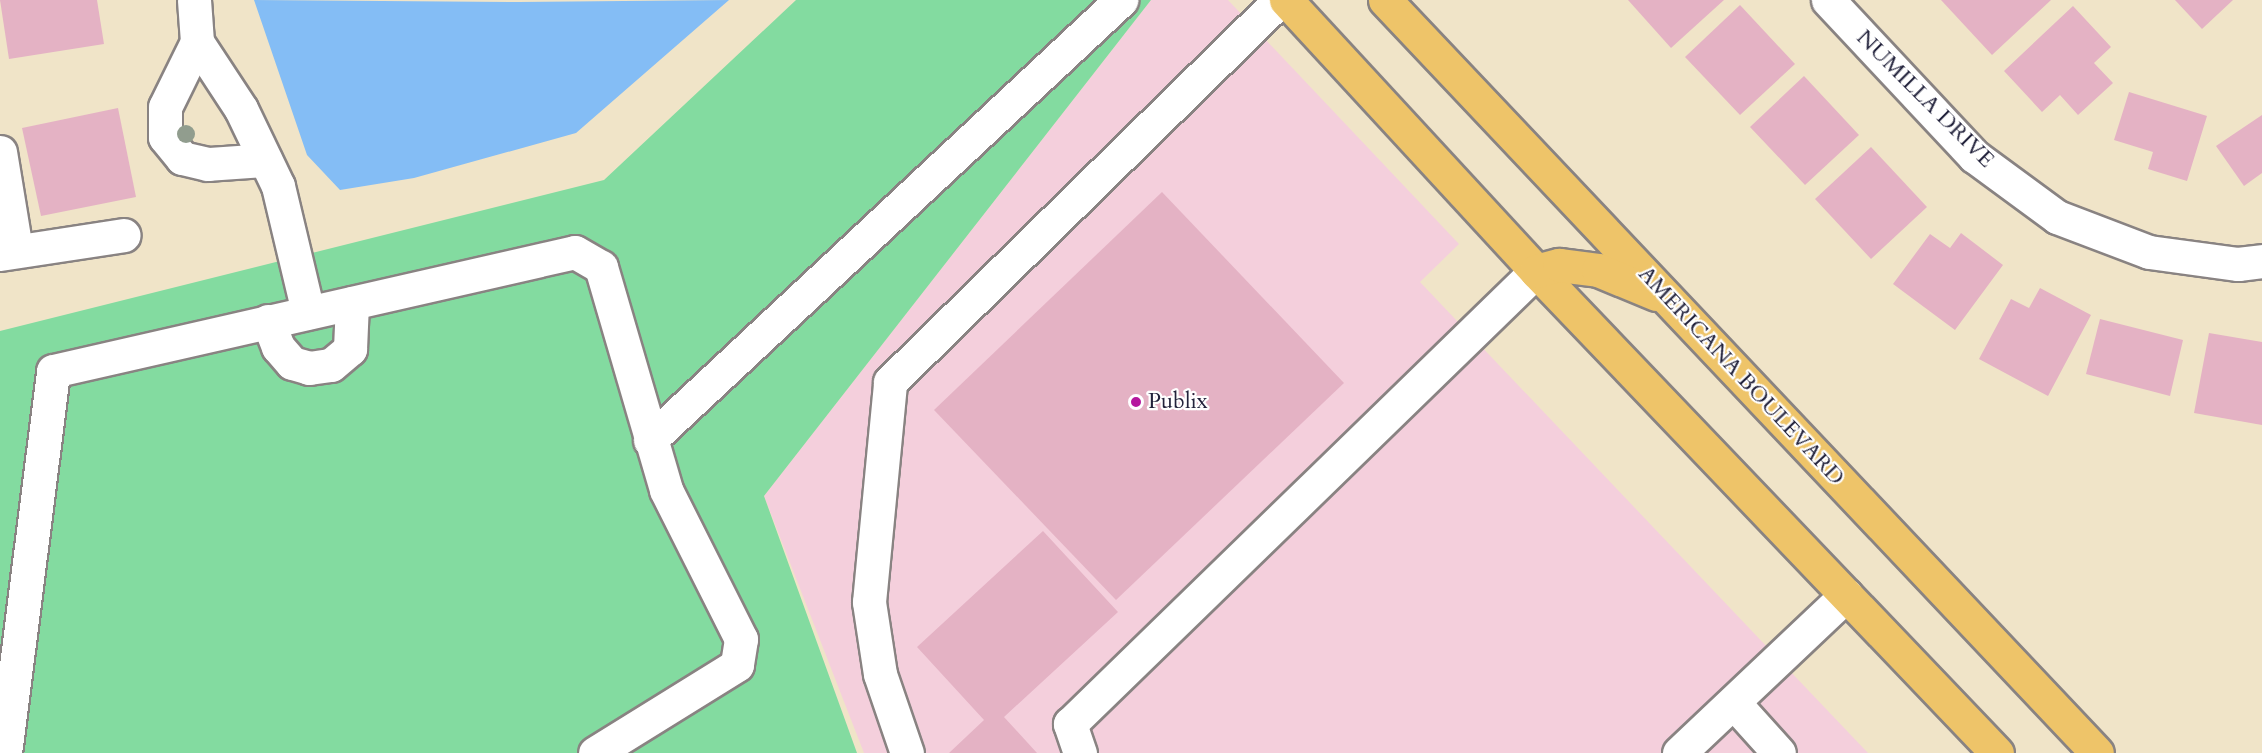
<!DOCTYPE html>
<html>
<head>
<meta charset="utf-8">
<style>
  body { margin:0 }
  #map { position:relative; width:2262px; height:753px; overflow:hidden; background:#f0e4c8; font-family:Cardo,serif }
  div>[style] { position:absolute }
  .built>* { inset:0; background:#f4cfdc }
  .green>* { inset:0; background:#83dba0 }
  .water>* { inset:0; background:#84bdf5 }
  .building>* { inset:0; background:#e4b2c4 }
  .roads { filter:drop-shadow(2px 0 #898382) drop-shadow(-2px 0 #898382) drop-shadow(0 2px #898382) drop-shadow(0 -2px #898382) }
  .minor>* { height:33px; margin:-16.5px; padding:0 16.5px; transform-origin:16.5px; border-radius:16.5px; background:#fff }
  .major>* { height:33px; margin:-16.5px; padding:0 16.5px; transform-origin:16.5px; border-radius:16.5px; background:#eec469 }
  .trees>* { width:18px; height:18px; margin:-9px; border-radius:50%; background:#919d8e }
  .dots>* { width:16px; height:16px; translate:-50% -50%; box-sizing:border-box; border:3px solid #fff; border-radius:50% }
  span { translate:-50% -50%; white-space:nowrap; text-align:center; line-height:1.15; -webkit-text-stroke:4.5px #fff; paint-order:stroke }
  .street-label { font-size:22px; color:#22223b }
  .poi-label { font-size:22px; color:#22223b }
  .left { translate:0 -50%; text-align:left }
</style>
</head>
<body>
<div id="map">
  <div class="built">
    <i style="clip-path:polygon(1151px 0,1228px 0,1459px 244px,1420px 282px,1868px 753px,864px 753px,764px 496px)"></i>
  </div>
  <div class="green">
    <i style="clip-path:polygon(796px 0,1151px 0,764px 496px,857px 753px,0 753px,0 331px,604px 180px)"></i>
  </div>
  <div class="water">
    <i style="clip-path:polygon(254px 0,519px 2px,729px 0,576px 133px,414px 178px,340px 190px,307px 155px)"></i>
  </div>
  <div class="building">
    <i style="clip-path:polygon(0 0,97px 0,104px 44px,9px 59px)"></i>
    <i style="clip-path:polygon(1628px 0,1724px 0,1671px 48px)"></i>
    <i style="clip-path:polygon(1941px 0,2051px 0,1992px 55px)"></i>
    <i style="clip-path:polygon(2175px 0,2233px 0,2202px 29px)"></i>
    <i style="clip-path:polygon(1740px 5px,1795px 64px,1740px 115px,1685px 57px)"></i>
    <i style="clip-path:polygon(2073px 6px,2111px 47px,2094px 63px,2113px 83px,2078px 115px,2060px 95px,2042px 112px,2004px 71px)"></i>
    <i style="clip-path:polygon(1804px 76px,1859px 135px,1805px 185px,1750px 127px)"></i>
    <i style="clip-path:polygon(2129px 92px,2207px 116px,2187px 181px,2148px 169px,2153px 152px,2114px 140px)"></i>
    <i style="clip-path:polygon(118px 108px,136px 197px,41px 216px,22px 128px)"></i>
    <i style="clip-path:polygon(2262px 115px,2262px 173px,2244px 186px,2216px 146px)"></i>
    <i style="clip-path:polygon(1871px 147px,1927px 207px,1871px 259px,1815px 199px)"></i>
    <i style="clip-path:polygon(1162px 192px,1344px 383px,1116px 600px,934px 410px)"></i>
    <i style="clip-path:polygon(1961px 233px,2003px 265px,1955px 330px,1893px 284px,1930px 234px,1950px 248px)"></i>
    <i style="clip-path:polygon(2040px 288px,2091px 315px,2048px 396px,1979px 359px,2011px 299px,2029px 308px)"></i>
    <i style="clip-path:polygon(2100px 319px,2183px 340px,2170px 396px,2086px 374px)"></i>
    <i style="clip-path:polygon(2209px 333px,2262px 342px,2262px 425px,2194px 413px)"></i>
    <i style="clip-path:polygon(1043px 531px,1118px 612px,1004px 717px,1037px 753px,949px 753px,984px 720px,917px 647px)"></i>
  </div>
  <div class="roads">
    <div class="minor">
      <i style="left:194px;top:0;width:42px;rotate:85.9deg"></i>
      <i style="left:197px;top:42px;width:80px;rotate:56.7deg"></i>
      <i style="left:241px;top:109px;width:85px;rotate:64.3deg"></i>
      <i style="left:278px;top:186px;width:130px;rotate:76.6deg"></i>
      <i style="left:1828px;top:0;width:214px;rotate:46.9deg"></i>
      <i style="left:1974px;top:156px;width:103px;rotate:36.3deg"></i>
      <i style="left:2057px;top:217px;width:98px;rotate:20.8deg"></i>
      <i style="left:2149px;top:252px;width:90px;rotate:7.7deg"></i>
      <i style="left:2238px;top:264px;width:24px;rotate:-7deg"></i>
      <i style="left:197px;top:42px;width:72px;rotate:116.2deg"></i>
      <i style="left:165px;top:107px;width:30px;rotate:90deg"></i>
      <i style="left:165px;top:137px;width:27px;rotate:51deg"></i>
      <i style="left:182px;top:158px;width:27px;rotate:13deg"></i>
      <i style="left:208px;top:164px;width:57px;rotate:-4deg"></i>
      <i style="left:0;top:152px;width:99px;rotate:80.7deg"></i>
      <i style="left:0;top:254px;width:125px;rotate:-8.7deg"></i>
      <i style="left:268px;top:321px;width:28px;rotate:69deg"></i>
      <i style="left:278px;top:347px;width:21px;rotate:49deg"></i>
      <i style="left:292px;top:363px;width:18px;rotate:16deg"></i>
      <i style="left:309px;top:368px;width:22px;rotate:-8deg"></i>
      <i style="left:331px;top:365px;width:25px;rotate:-40deg"></i>
      <i style="left:350px;top:349px;width:46px;rotate:-87.5deg"></i>
      <i style="left:650px;top:440px;width:645px;rotate:-43.05deg"></i>
      <i style="left:1734px;top:703px;width:67px;rotate:48deg"></i>
      <i style="left:5px;top:753px;width:385px;rotate:-82.8deg"></i>
      <i style="left:53px;top:371px;width:535px;rotate:-12.84deg"></i>
      <i style="left:575px;top:252px;width:30px;rotate:30deg"></i>
      <i style="left:601px;top:267px;width:232px;rotate:73.7deg"></i>
      <i style="left:666px;top:490px;width:167px;rotate:63.3deg"></i>
      <i style="left:741px;top:639px;width:26px;rotate:99deg"></i>
      <i style="left:737px;top:665px;width:167px;rotate:148.2deg"></i>
      <i style="left:907px;top:753px;width:83px;rotate:-108.9deg"></i>
      <i style="left:880px;top:674px;width:73px;rotate:-98.7deg"></i>
      <i style="left:869px;top:602px;width:221px;rotate:-84.5deg"></i>
      <i style="left:890px;top:382px;width:546px;rotate:-44.41deg"></i>
      <i style="left:1080px;top:753px;width:31px;rotate:-109deg"></i>
      <i style="left:1070px;top:724px;width:650px;rotate:-44.19deg"></i>
      <i style="left:1679px;top:753px;width:230px;rotate:-43.4deg"></i>
    </div>
    <div class="major">
      <i style="left:1286px;top:0;width:369px;rotate:47.3deg"></i>
      <i style="left:1536px;top:271px;width:667px;rotate:46.28deg"></i>
      <i style="left:1385px;top:0;width:1036px;rotate:46.6deg"></i>
      <i style="left:1536px;top:271px;width:24px;rotate:-15deg"></i>
      <i style="left:1559px;top:265px;width:39px;rotate:7deg"></i>
      <i style="left:1598px;top:270px;width:63px;rotate:22.5deg"></i>
    </div>
  </div>
  <div class="trees">
    <i style="left:186px;top:134px"></i>
  </div>
  <div class="dots">
    <i style="left:1136px;top:402px;background:#b5179e"></i>
  </div>
  <div class="street-label">
    <span style="left:1925px;top:99px;rotate:45deg">NUMILLA DRIVE</span>
    <span style="left:1741px;top:376px;rotate:47deg">AMERICANA BOULEVARD</span>
  </div>
  <div class="poi-label">
    <span class="left" style="left:1148px;top:402px">Publix</span>
  </div>
</div>
</body>
</html>
